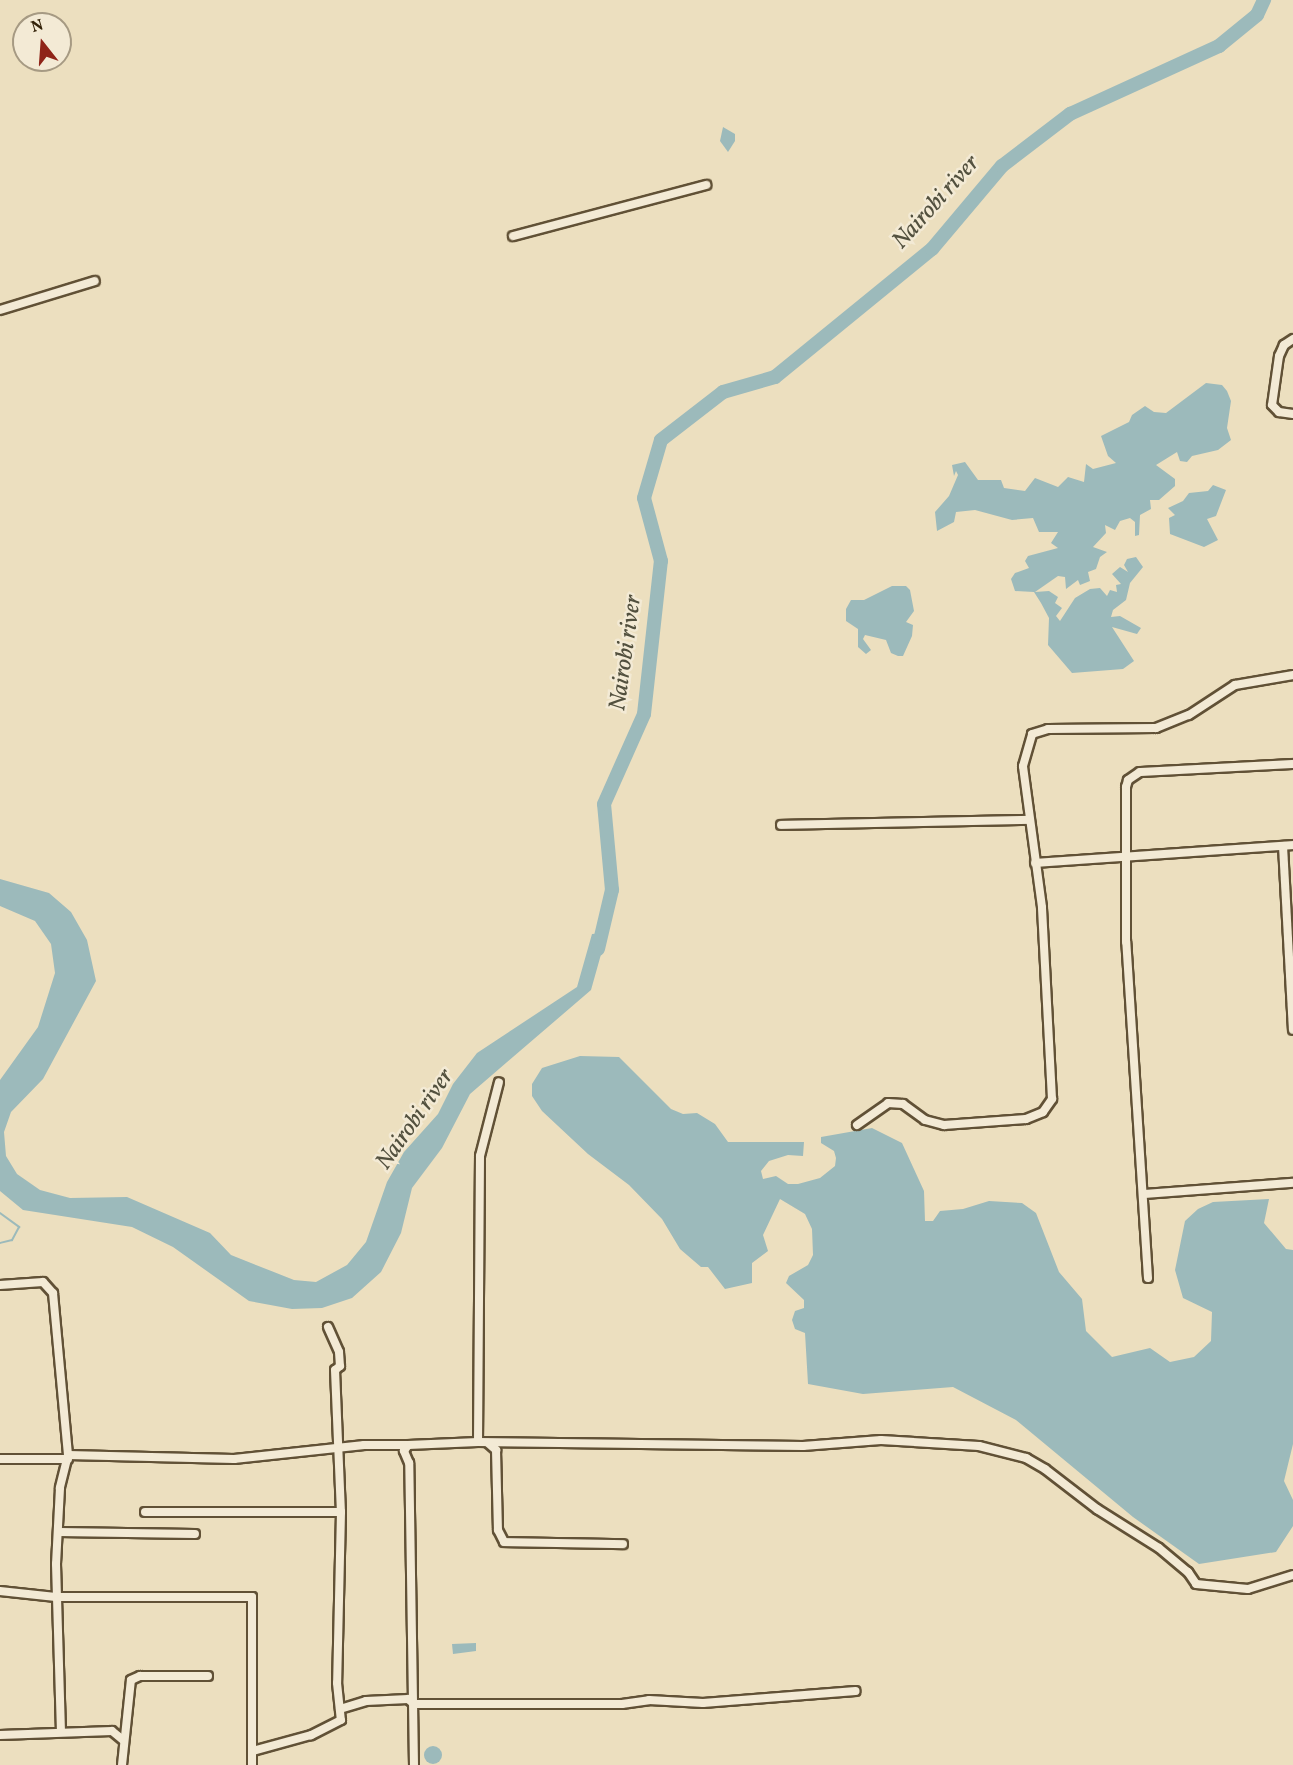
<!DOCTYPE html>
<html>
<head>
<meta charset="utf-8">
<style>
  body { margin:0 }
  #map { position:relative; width:1293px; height:1765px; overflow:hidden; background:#ecdfbf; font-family:Vollkorn,serif }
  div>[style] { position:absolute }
  .water>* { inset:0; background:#9cbabb }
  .round { border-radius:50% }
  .stream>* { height:2px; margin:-1px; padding:0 1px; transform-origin:1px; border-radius:1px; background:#9cbabb }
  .river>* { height:14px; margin:-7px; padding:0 7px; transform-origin:7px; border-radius:7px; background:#9cbabb }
  .roads { filter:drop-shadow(2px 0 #615136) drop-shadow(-2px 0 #615136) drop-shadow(0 2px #615136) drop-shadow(0 -2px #615136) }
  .street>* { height:8px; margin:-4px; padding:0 4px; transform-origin:4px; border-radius:4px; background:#f3ead5 }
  span { translate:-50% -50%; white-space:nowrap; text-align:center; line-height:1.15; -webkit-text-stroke:5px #f3ead5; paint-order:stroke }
  .water-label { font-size:24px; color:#52503e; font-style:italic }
  .north { position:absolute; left:12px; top:12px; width:60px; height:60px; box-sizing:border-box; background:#f3ead5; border:2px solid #a69a83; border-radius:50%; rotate:343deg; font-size:16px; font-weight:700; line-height:24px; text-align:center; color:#332209 }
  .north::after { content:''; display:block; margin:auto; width:21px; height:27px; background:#8f2418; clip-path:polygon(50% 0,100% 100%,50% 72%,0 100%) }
</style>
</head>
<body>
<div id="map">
  <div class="water">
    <i style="clip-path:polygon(723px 127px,735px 134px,735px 141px,728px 152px,720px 141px)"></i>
    <i style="clip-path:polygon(1206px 383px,1222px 385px,1227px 391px,1231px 401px,1227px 428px,1231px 440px,1218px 450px,1192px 456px,1187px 462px,1180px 461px,1177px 452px,1156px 465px,1175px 479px,1175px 486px,1159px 500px,1150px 500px,1151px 509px,1140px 515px,1139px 535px,1135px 536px,1135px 522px,1130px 518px,1120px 521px,1115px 530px,1105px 525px,1106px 533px,1093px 547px,1107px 552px,1100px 557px,1096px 569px,1088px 572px,1090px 581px,1080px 585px,1078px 580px,1066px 589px,1065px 577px,1058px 576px,1035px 592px,1049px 591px,1058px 597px,1055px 603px,1062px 608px,1056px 616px,1060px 621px,1075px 598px,1090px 589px,1100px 588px,1107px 596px,1110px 590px,1117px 592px,1116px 585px,1121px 584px,1112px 574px,1120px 567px,1128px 572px,1124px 565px,1127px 559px,1136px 557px,1143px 567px,1130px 583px,1126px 600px,1113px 610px,1111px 617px,1120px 616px,1141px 628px,1137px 634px,1112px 627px,1134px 661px,1123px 669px,1072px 673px,1048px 645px,1049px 618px,1041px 603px,1034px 592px,1015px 591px,1011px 579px,1015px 573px,1029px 568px,1025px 561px,1028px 556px,1058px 548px,1051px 543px,1058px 532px,1039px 532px,1033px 518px,1012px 520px,975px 510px,956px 512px,954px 522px,937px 531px,935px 512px,949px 496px,958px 475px,956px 471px,954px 476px,952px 465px,965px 462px,978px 480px,1001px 480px,1004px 488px,1025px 491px,1035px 478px,1058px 487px,1068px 477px,1084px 482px,1086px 464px,1093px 469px,1116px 463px,1108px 456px,1101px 436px,1129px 422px,1132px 415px,1145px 406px,1154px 412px,1166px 413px)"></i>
    <i style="clip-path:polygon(1213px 485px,1226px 490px,1216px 516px,1207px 519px,1218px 540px,1204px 547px,1170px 534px,1169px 518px,1175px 515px,1168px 508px,1183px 501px,1189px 493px,1208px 491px)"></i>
    <i style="clip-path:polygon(892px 586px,906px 586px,910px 590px,914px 611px,906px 622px,913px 625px,912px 636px,903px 656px,898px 656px,891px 653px,886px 640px,865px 635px,863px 639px,871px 650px,866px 654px,858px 647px,858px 629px,846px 621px,846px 609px,851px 600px,864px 600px)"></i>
    <i style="clip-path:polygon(0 879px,49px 893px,71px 912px,87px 940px,96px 981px,43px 1079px,11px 1112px,4px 1132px,6px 1156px,17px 1174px,40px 1190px,70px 1198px,127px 1197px,210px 1233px,231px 1255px,294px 1280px,316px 1282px,347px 1265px,366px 1242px,387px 1182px,404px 1152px,438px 1114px,453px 1084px,477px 1053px,577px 987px,592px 934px,607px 933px,591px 990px,470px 1094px,442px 1148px,412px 1188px,401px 1233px,381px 1272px,352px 1298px,322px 1308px,292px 1309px,249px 1301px,173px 1247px,132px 1227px,23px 1210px,0 1191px,0 1080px,38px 1027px,55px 973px,51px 944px,35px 921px,0 906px)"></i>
    <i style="clip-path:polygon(580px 1056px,619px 1057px,671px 1109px,683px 1114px,697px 1113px,715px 1124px,728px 1142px,804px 1142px,803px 1156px,788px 1155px,769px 1161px,761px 1171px,763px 1179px,776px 1176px,788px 1184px,798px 1184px,820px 1178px,835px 1166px,836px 1158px,834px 1151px,821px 1143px,821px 1137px,872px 1128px,902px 1143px,924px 1191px,925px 1221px,933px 1221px,940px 1211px,963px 1209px,989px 1201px,1022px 1203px,1036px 1213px,1059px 1272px,1082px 1299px,1086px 1331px,1112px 1357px,1150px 1348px,1170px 1362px,1194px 1357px,1211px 1341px,1212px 1312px,1183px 1298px,1175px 1270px,1185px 1221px,1198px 1209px,1213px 1202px,1269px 1199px,1264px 1223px,1286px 1249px,1293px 1250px,1293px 1444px,1284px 1481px,1293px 1500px,1293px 1526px,1276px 1552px,1199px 1564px,1133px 1517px,1016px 1420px,953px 1387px,863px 1394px,808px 1384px,805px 1333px,795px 1329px,792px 1320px,795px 1311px,804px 1308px,804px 1300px,786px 1283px,789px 1276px,808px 1265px,813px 1255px,812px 1229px,805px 1214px,780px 1199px,763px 1235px,768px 1251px,752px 1263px,752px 1283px,725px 1289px,708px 1267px,701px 1267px,680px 1249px,662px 1219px,629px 1185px,588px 1154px,542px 1111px,532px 1096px,532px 1084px,542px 1068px)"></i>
    <i style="clip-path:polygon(476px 1643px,476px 1651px,453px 1654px,452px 1644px)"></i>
    <i class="round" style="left:424px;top:1746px;width:18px;height:18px"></i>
  </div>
  <div class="stream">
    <i style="left:0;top:1213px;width:24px;rotate:36deg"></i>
    <i style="left:19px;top:1227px;width:15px;rotate:118deg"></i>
    <i style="left:12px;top:1240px;width:12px;rotate:166deg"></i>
  </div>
  <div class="river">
    <i style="left:598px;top:949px;width:61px;rotate:-76.7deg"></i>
    <i style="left:612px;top:890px;width:86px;rotate:-95.3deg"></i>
    <i style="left:604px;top:804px;width:98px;rotate:-66deg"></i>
    <i style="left:644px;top:714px;width:154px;rotate:-83.7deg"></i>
    <i style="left:661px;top:561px;width:65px;rotate:-105.1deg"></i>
    <i style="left:644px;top:498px;width:60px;rotate:-73.7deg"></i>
    <i style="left:661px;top:440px;width:78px;rotate:-37.7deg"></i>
    <i style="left:723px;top:392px;width:54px;rotate:-16.1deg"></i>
    <i style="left:775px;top:377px;width:203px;rotate:-39.2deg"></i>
    <i style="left:932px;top:249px;width:109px;rotate:-49.9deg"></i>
    <i style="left:1002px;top:166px;width:86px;rotate:-37.4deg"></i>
    <i style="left:1070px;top:114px;width:164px;rotate:-24.5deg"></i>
    <i style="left:1219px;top:46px;width:49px;rotate:-39.2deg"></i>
    <i style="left:1257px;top:15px;width:17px;rotate:-65deg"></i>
  </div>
  <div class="roads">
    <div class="street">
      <i style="left:513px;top:236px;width:200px;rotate:-14.8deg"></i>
      <i style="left:0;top:310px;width:99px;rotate:-17deg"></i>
      <i style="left:1293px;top:339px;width:11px;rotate:146deg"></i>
      <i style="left:1284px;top:345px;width:12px;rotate:114deg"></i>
      <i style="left:1279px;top:356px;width:49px;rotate:98.1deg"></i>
      <i style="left:1272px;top:405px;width:10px;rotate:45deg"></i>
      <i style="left:1279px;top:412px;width:14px;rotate:8deg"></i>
      <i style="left:781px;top:825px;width:248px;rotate:-1.2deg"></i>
      <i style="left:1283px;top:846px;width:184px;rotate:86.9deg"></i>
      <i style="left:1035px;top:863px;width:259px;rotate:-4deg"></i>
      <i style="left:857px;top:1125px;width:38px;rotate:-35deg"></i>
      <i style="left:888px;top:1103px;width:15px;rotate:4deg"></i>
      <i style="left:903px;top:1104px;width:27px;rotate:36deg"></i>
      <i style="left:925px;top:1120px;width:20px;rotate:15deg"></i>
      <i style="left:944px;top:1125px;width:82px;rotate:-4.2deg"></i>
      <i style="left:1026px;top:1119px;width:18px;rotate:-22deg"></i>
      <i style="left:1043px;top:1112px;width:16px;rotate:-55deg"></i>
      <i style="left:1052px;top:1099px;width:192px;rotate:-93deg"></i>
      <i style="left:1042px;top:907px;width:142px;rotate:-97.7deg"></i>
      <i style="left:1023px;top:766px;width:33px;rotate:-74deg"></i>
      <i style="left:1032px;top:734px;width:17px;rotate:-17deg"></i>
      <i style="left:1048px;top:729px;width:108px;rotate:-0.5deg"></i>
      <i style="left:1156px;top:728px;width:35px;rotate:-22deg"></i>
      <i style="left:1189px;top:715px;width:55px;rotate:-33.1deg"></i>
      <i style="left:1235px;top:685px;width:59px;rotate:-9.8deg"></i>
      <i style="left:1145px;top:1194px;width:148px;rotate:-4.3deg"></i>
      <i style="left:1148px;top:1278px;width:337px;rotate:-93.7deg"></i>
      <i style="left:1126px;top:942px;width:155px;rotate:-90deg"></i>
      <i style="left:1126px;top:787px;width:7px;rotate:-74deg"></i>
      <i style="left:1128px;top:780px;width:14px;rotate:-34deg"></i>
      <i style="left:1140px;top:772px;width:153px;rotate:-3deg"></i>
      <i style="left:0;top:1285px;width:43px;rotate:-4deg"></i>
      <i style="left:43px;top:1282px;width:15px;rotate:48deg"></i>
      <i style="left:53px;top:1293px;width:163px;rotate:84.7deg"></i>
      <i style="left:68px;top:1455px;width:34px;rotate:104deg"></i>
      <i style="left:60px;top:1488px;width:76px;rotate:93deg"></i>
      <i style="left:56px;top:1564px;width:166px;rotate:88.3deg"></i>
      <i style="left:328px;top:1327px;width:27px;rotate:66deg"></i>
      <i style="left:339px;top:1352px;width:14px;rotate:86deg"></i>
      <i style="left:340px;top:1366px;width:6px;rotate:141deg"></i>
      <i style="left:335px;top:1370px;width:142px;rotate:87.6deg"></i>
      <i style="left:478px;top:1442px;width:286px;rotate:-89.6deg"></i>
      <i style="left:480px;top:1156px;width:76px;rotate:-75.6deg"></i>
      <i style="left:488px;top:1443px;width:11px;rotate:41deg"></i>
      <i style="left:496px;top:1450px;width:80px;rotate:88.6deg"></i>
      <i style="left:498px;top:1530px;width:13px;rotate:63deg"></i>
      <i style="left:504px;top:1542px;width:119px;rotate:1deg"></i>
      <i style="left:68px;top:1455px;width:166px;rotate:1.4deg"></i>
      <i style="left:234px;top:1459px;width:131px;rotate:-6.1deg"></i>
      <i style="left:364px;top:1445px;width:44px"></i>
      <i style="left:0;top:1459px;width:68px"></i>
      <i style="left:145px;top:1512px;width:196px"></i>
      <i style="left:341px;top:1512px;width:171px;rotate:91.3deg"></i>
      <i style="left:337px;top:1683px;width:37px;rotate:84deg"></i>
      <i style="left:341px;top:1720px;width:34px;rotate:153deg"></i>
      <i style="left:311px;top:1735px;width:60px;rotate:164.6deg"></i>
      <i style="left:59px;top:1532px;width:136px;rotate:0.8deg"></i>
      <i style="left:0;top:1591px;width:56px;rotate:6.1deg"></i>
      <i style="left:56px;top:1597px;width:196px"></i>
      <i style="left:252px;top:1597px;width:168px;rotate:90deg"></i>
      <i style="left:340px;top:1709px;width:27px;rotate:-17deg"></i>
      <i style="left:366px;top:1701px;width:42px;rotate:-2.7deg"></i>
      <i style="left:408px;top:1699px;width:8px;rotate:40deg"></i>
      <i style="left:414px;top:1704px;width:208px"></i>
      <i style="left:622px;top:1704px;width:27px;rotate:-8deg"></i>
      <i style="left:649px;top:1700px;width:54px;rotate:3.2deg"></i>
      <i style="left:703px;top:1703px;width:153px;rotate:-4.5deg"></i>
      <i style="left:0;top:1735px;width:112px;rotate:-2deg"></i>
      <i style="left:112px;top:1731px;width:14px;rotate:39deg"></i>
      <i style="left:122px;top:1765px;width:85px;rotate:-84deg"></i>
      <i style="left:131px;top:1680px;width:10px;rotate:-24deg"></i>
      <i style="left:140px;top:1676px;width:68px"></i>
      <i style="left:414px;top:1765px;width:302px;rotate:-90.9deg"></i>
      <i style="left:409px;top:1463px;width:13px;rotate:-113deg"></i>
      <i style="left:404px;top:1451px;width:7px;rotate:-56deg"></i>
      <i style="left:408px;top:1445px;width:70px;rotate:-2.5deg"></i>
      <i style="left:478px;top:1442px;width:325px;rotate:0.7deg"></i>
      <i style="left:803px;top:1446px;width:78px;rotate:-4.4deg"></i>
      <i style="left:881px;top:1440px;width:98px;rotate:3.5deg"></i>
      <i style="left:979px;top:1446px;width:49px;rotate:14.3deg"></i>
      <i style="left:1026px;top:1458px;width:22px;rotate:30deg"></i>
      <i style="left:1045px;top:1469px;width:66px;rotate:37.6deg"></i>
      <i style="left:1097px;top:1509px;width:73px;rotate:32.2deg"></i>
      <i style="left:1159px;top:1548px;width:38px;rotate:40deg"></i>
      <i style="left:1188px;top:1572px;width:14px;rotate:56deg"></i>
      <i style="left:1196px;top:1584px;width:52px;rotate:5.5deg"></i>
      <i style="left:1248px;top:1589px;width:47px;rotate:-17.3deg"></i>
    </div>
  </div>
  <div class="water-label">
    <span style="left:937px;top:203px;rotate:-48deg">Nairobi river</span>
    <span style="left:627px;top:653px;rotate:-82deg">Nairobi river</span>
    <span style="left:416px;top:1120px;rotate:-55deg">Nairobi river</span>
  </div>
  <div class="north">N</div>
</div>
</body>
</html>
